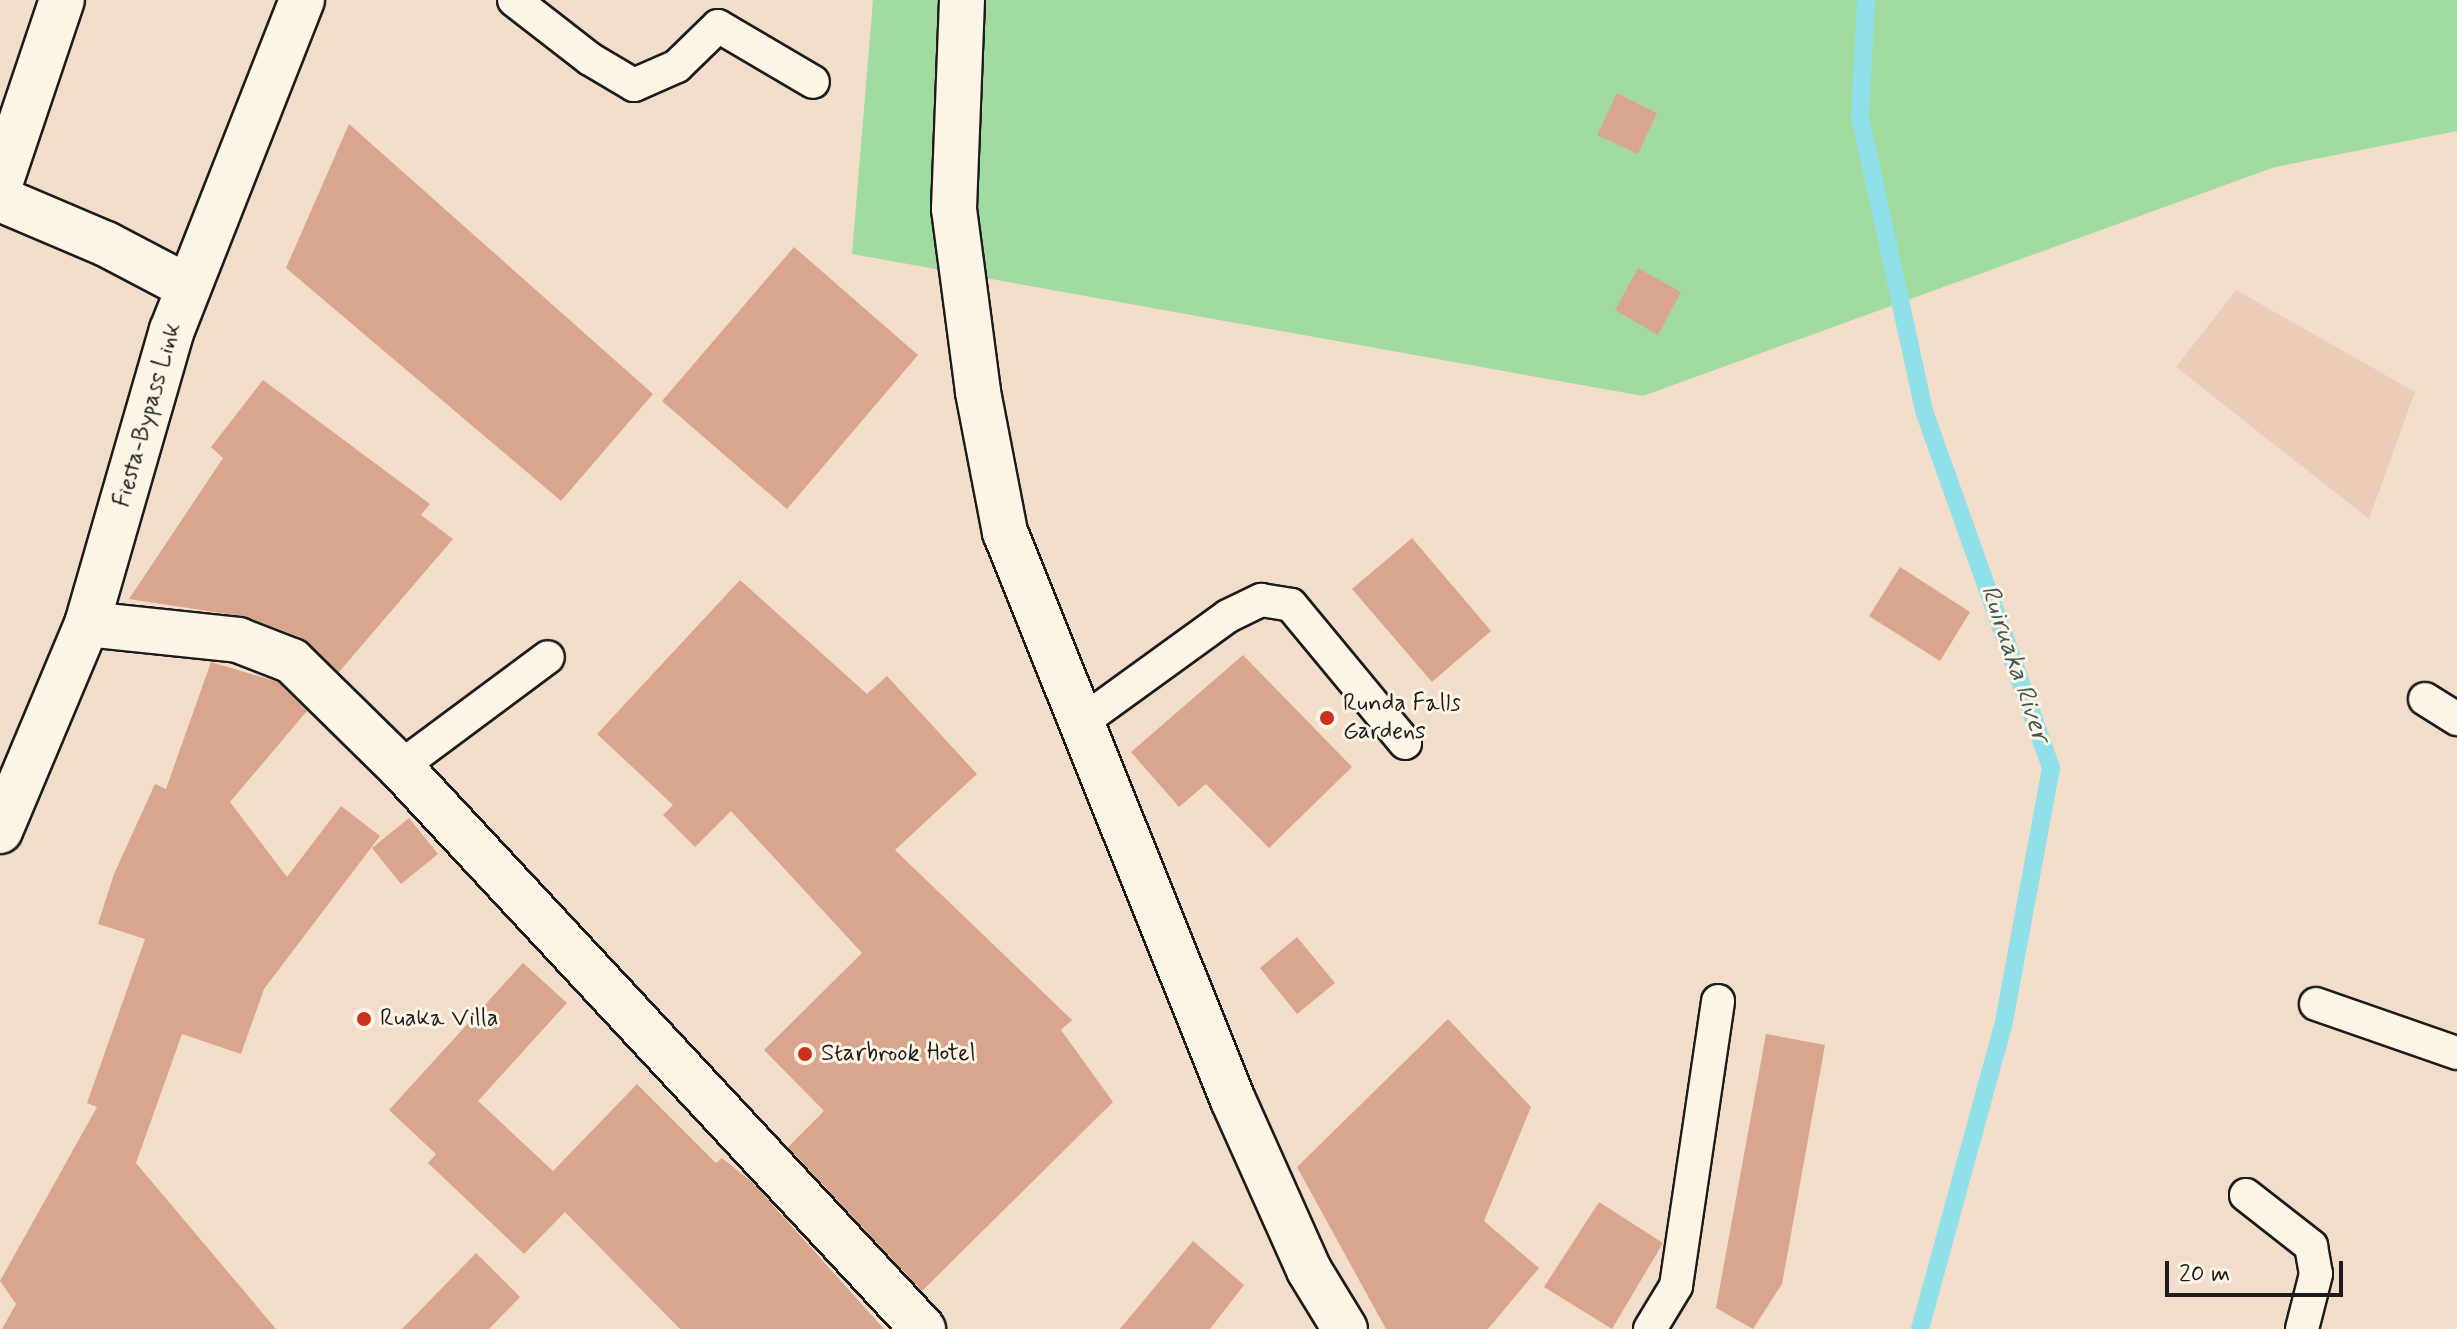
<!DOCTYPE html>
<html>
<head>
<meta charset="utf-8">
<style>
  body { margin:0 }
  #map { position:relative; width:2457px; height:1329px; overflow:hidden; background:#f2ddcb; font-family:Mynerve,sans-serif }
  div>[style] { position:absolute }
  .built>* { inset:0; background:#eaccb8 }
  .green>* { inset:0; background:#a2dba0 }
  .stream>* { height:18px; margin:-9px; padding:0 9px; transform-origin:9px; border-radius:9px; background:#8fe0e8 }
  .building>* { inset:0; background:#d9a68d }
  .roads { filter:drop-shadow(2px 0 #1c1c1c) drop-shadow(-2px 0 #1c1c1c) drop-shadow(0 2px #1c1c1c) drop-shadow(0 -2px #1c1c1c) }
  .service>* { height:32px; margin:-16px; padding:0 16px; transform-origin:16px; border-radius:16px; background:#fcf5e5 }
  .minor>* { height:44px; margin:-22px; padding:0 22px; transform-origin:22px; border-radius:22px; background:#fcf5e5 }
  .primary>* { height:44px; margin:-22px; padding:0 22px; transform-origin:22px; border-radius:22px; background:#fcf5e5 }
  .dots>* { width:22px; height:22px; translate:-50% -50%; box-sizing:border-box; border:4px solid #fcf5e5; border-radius:50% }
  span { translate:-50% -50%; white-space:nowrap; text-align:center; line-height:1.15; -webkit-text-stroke:6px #fcf5e5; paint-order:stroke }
  .street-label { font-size:24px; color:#1c1c1c }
  .poi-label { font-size:24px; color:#1c1c1c }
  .left { translate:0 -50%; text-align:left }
  .water-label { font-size:26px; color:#3e5759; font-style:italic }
  .scale { position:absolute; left:2165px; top:1261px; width:178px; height:36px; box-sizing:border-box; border:4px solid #1c1c1c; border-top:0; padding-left:10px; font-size:24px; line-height:28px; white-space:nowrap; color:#1c1c1c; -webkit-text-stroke:6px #fcf5e5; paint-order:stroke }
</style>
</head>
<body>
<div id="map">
  <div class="built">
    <i style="clip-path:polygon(2236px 290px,2415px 392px,2369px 519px,2176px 367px)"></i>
  </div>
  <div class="green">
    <i style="clip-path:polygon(873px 0,2457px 0,2457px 131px,2275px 167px,1643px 396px,852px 254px)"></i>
  </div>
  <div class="stream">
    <i style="left:1866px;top:0;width:117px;rotate:92.9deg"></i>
    <i style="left:1860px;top:117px;width:301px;rotate:77.7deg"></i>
    <i style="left:1924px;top:411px;width:379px;rotate:70.4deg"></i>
    <i style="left:2051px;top:768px;width:258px;rotate:100.5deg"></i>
    <i style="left:2004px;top:1022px;width:318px;rotate:105.3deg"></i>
  </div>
  <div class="building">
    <i style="clip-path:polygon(1617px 93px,1657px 113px,1638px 154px,1597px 135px)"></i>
    <i style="clip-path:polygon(349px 124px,653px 394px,561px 501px,286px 268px)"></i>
    <i style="clip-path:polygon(794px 247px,918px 355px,787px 509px,662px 401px)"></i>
    <i style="clip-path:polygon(1638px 268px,1681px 292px,1658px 335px,1615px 310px)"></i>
    <i style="clip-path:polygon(263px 380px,430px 504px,421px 515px,453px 539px,339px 672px,302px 638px,247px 617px,129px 599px,223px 458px,211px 447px)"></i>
    <i style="clip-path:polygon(1412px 538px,1491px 631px,1432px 682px,1352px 589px)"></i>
    <i style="clip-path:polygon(1900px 567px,1970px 612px,1940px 661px,1869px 616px)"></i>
    <i style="clip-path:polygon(740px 580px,867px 694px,887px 676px,977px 774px,895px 850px,1072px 1020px,1061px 1030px,1113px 1102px,922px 1291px,788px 1147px,824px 1111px,764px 1050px,862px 953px,731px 811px,695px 847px,663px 815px,673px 805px,597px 734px)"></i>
    <i style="clip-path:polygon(1243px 655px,1352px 767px,1269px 848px,1206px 784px,1179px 807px,1131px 752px)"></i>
    <i style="clip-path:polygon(211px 662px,278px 682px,307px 711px,230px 802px,287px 877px,341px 806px,380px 836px,264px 989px,241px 1054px,182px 1034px,136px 1163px,276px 1329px,2px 1329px,16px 1304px,0 1281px,97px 1107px,87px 1103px,145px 939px,98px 924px,114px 874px,155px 784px,166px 789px)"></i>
    <i style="clip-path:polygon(409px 818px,438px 854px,401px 884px,372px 848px)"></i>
    <i style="clip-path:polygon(1297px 937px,1335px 983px,1297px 1014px,1260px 968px)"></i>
    <i style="clip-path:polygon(523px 963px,567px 1003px,478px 1101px,553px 1171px,637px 1084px,716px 1163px,722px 1158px,753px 1183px,884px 1329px,680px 1329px,565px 1212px,524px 1254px,428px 1163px,436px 1154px,389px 1110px)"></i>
    <i style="clip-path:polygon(1448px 1019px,1531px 1107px,1484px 1221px,1539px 1268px,1488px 1329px,1386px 1329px,1297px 1167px)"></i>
    <i style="clip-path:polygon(1766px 1034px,1825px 1045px,1782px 1284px,1753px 1329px,1716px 1308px)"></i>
    <i style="clip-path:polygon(1599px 1202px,1663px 1243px,1612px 1329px,1544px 1287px)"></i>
    <i style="clip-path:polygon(1193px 1241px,1244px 1285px,1210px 1329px,1120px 1329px)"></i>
    <i style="clip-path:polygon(476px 1253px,520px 1297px,489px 1329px,402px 1329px)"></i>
  </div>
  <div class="roads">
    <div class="service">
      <i style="left:514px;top:0;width:96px;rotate:37.8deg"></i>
      <i style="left:590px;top:59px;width:51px;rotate:30.6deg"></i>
      <i style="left:634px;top:85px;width:47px;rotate:-23.8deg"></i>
      <i style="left:677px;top:66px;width:57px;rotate:-44.3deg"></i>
      <i style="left:718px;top:26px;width:110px;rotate:30.5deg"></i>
      <i style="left:2425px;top:699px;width:38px;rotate:32deg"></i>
      <i style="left:1083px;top:721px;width:179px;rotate:-35.9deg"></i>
      <i style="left:1228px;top:616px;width:37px;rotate:-26deg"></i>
      <i style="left:1261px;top:600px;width:30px;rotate:9deg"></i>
      <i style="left:1291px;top:605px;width:179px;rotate:50.4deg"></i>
      <i style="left:400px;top:767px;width:184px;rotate:-36.6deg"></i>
      <i style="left:2316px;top:1004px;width:149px;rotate:19.2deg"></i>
      <i style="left:2246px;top:1195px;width:83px;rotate:38.1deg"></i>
      <i style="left:2311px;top:1246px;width:28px;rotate:80deg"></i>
      <i style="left:2316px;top:1274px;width:57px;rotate:104.3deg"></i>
      <i style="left:1650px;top:1329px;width:50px;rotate:-58.8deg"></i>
      <i style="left:1676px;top:1286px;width:288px;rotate:-81.6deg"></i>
    </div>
    <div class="minor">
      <i style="left:962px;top:0;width:209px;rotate:92.2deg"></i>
      <i style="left:954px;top:209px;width:185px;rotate:82.5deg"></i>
      <i style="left:978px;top:392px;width:143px;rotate:79.1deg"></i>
      <i style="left:1005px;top:532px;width:612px;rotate:68.13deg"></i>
      <i style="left:1233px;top:1100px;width:186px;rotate:65.9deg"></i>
      <i style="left:1309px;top:1270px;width:69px;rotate:58.6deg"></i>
      <i style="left:0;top:199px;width:115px;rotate:23deg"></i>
      <i style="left:106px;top:244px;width:93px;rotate:27.7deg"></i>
      <i style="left:87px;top:624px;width:152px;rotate:6deg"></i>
      <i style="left:238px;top:640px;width:58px;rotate:21.3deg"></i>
      <i style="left:292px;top:661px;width:151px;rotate:44.5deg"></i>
      <i style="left:400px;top:767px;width:768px;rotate:47.06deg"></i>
      <i style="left:0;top:831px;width:225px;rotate:-67.2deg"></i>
      <i style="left:87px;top:624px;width:306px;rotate:-73.9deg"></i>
      <i style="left:172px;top:330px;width:355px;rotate:-68.5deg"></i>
    </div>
    <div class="primary">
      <i style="left:0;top:184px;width:194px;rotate:-71.4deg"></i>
    </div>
  </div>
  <div class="dots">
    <i style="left:1327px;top:718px;background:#c8321e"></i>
    <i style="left:364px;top:1019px;background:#c8321e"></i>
    <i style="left:805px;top:1054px;background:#c8321e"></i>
  </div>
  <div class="street-label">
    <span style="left:148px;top:415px;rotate:-74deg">Fiesta-Bypass Link</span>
  </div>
  <div class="poi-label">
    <span class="left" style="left:1343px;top:718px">Runda Falls<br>Gardens</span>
    <span class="left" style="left:380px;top:1019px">Ruaka Villa</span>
    <span class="left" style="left:821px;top:1054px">Starbrook Hotel</span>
  </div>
  <div class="water-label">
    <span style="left:2014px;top:664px;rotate:71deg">Ruiruaka River</span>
  </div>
  <div class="scale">20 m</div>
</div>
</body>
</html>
